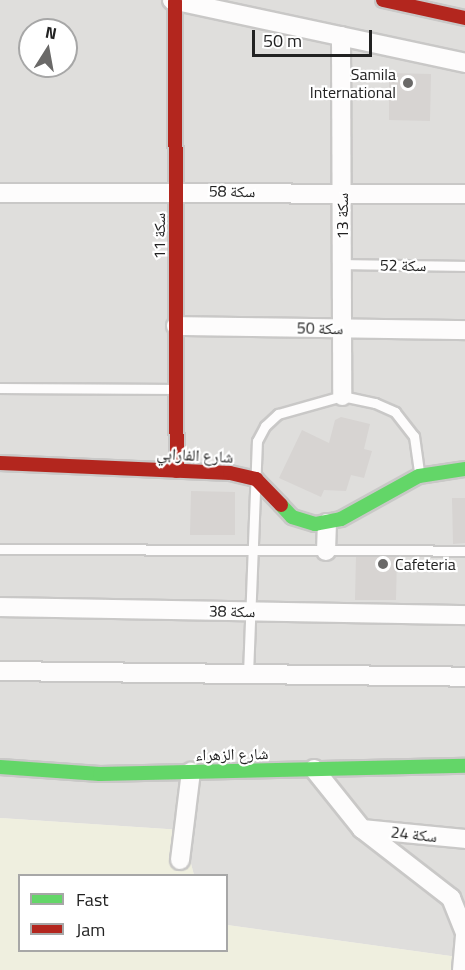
<!DOCTYPE html>
<html>
<head>
<meta charset="utf-8">
<style>
  body { margin:0 }
  #map { position:relative; width:465px; height:970px; overflow:hidden; background:#f0eeeb; font-family:"Titillium Web","Noto Naskh Arabic",sans-serif }
  div>[style] { position:absolute }
  .residential>* { inset:0; background:#dfdedc }
  .farmland>* { inset:0; background:#efefdf }
  .building>* { inset:0; background:#d7d4d2 }
  .roads { filter:drop-shadow(2px 0 #c9c8c7) drop-shadow(-2px 0 #c9c8c7) drop-shadow(0 2px #c9c8c7) drop-shadow(0 -2px #c9c8c7) }
  .lane>* { height:9px; margin:-4.5px; padding:0 4.5px; transform-origin:4.5px; border-radius:4.5px; background:#fdfcfc }
  .street>* { height:18px; margin:-9px; padding:0 9px; transform-origin:9px; border-radius:9px; background:#fdfcfc }
  .fast>* { height:14px; margin:-7px; padding:0 7px; transform-origin:7px; border-radius:7px; background:#63d668 }
  .jam>* { height:14px; margin:-7px; padding:0 7px; transform-origin:7px; border-radius:7px; background:#b3261e }
  .dots>* { width:16px; height:16px; translate:-50% -50%; box-sizing:border-box; border:3px solid #fff; border-radius:50% }
  span { translate:-50% -50%; white-space:nowrap; text-align:center; line-height:1.15; -webkit-text-stroke:4.5px #fff; paint-order:stroke }
  .poi-label { font-size:16px; color:#222 }
  .right { translate:-100% -50%; text-align:right }
  .left { translate:0 -50%; text-align:left }
  .street-label { font-size:16px; color:#222 }
  .legend { position:absolute; left:18px; top:874px; width:210px; height:78px; box-sizing:border-box; background:#fff; border:2px solid #a7a7a7; margin:0; padding:8px 10px; list-style:none; font-size:18px; color:#222 }
  .legend li { display:flex; align-items:center; gap:12px; height:30px }
  .legend b { width:30px; border:2px solid #a7a7a7 }
  .north { position:absolute; left:18px; top:18px; width:60px; height:60px; box-sizing:border-box; background:#fff; border:2px solid #a7a7a7; border-radius:50%; rotate:11deg; font-size:16px; font-weight:700; line-height:24px; text-align:center; color:#222 }
  .north::after { content:''; display:block; margin:auto; width:21px; height:27px; background:#6a6968; clip-path:polygon(50% 0,100% 100%,50% 72%,0 100%) }
  .scale { position:absolute; left:252px; top:30px; width:120px; height:27px; box-sizing:border-box; border:3px solid #222; border-top:0; padding-left:8px; font-size:18px; line-height:21px; white-space:nowrap; color:#222; -webkit-text-stroke:4px #fff; paint-order:stroke }
</style>
</head>
<body>
<div id="map">
  <div class="residential">
    <i style="clip-path:polygon(evenodd,0 0,465px 0,465px 958px,227px 925px,226px 876px,194px 875px,182px 830px,0 818px,0 0,30px 30px,66px 30px,66px 66px,30px 66px,30px 30px)"></i>
  </div>
  <div class="farmland">
    <i style="clip-path:polygon(0 818px,182px 830px,194px 875px,20px 876px,20px 950px,226px 950px,227px 925px,465px 958px,465px 970px,0 970px)"></i>
  </div>
  <div class="building">
    <i style="clip-path:polygon(389px 73px,431px 74px,430px 121px,389px 120px)"></i>
    <i style="clip-path:polygon(341px 417px,370px 424px,364px 449px,372px 451px,364px 478px,351px 475px,346px 491px,324px 490px,321px 497px,279px 478px,302px 430px,329px 443px,335px 420px)"></i>
    <i style="clip-path:polygon(191px 491px,235px 492px,235px 535px,190px 535px)"></i>
    <i style="clip-path:polygon(452px 498px,465px 498px,465px 543px,453px 544px)"></i>
    <i style="clip-path:polygon(356px 555px,397px 556px,396px 600px,355px 600px)"></i>
  </div>
  <div class="roads">
    <div class="lane">
      <i style="left:342px;top:264px;width:123px;rotate:0.9deg"></i>
      <i style="left:0;top:388px;width:176px;rotate:0.3deg"></i>
      <i style="left:0;top:549px;width:465px;rotate:0.2deg"></i>
      <i style="left:248px;top:674px;width:233px;rotate:-87.8deg"></i>
      <i style="left:257px;top:441px;width:17px;rotate:-62deg"></i>
      <i style="left:265px;top:426px;width:18px;rotate:-43deg"></i>
      <i style="left:278px;top:414px;width:66px;rotate:-15.7deg"></i>
      <i style="left:342px;top:396px;width:34px;rotate:12deg"></i>
      <i style="left:375px;top:403px;width:22px;rotate:24deg"></i>
      <i style="left:395px;top:412px;width:31px;rotate:52deg"></i>
      <i style="left:414px;top:436px;width:37px;rotate:82deg"></i>
    </div>
    <div class="street">
      <i style="left:172px;top:0;width:300px;rotate:12.1deg"></i>
      <i style="left:341px;top:36px;width:360px;rotate:89.8deg"></i>
      <i style="left:0;top:193px;width:465px;rotate:0.1deg"></i>
      <i style="left:176px;top:326px;width:289px;rotate:0.8deg"></i>
      <i style="left:326px;top:551px;width:28px;rotate:-88deg"></i>
      <i style="left:0;top:607px;width:465px;rotate:1deg"></i>
      <i style="left:0;top:671px;width:465px;rotate:0.7deg"></i>
      <i style="left:314px;top:769px;width:77px;rotate:51.3deg"></i>
      <i style="left:362px;top:829px;width:113px;rotate:37.8deg"></i>
      <i style="left:451px;top:898px;width:37px;rotate:68deg"></i>
      <i style="left:362px;top:829px;width:103px;rotate:5.5deg"></i>
      <i style="left:180px;top:860px;width:89px;rotate:-82.9deg"></i>
      <i style="left:462px;top:970px;width:34px;rotate:-85deg"></i>
    </div>
    <div class="fast">
      <i style="left:281px;top:505px;width:16px;rotate:47deg"></i>
      <i style="left:292px;top:517px;width:24px;rotate:17deg"></i>
      <i style="left:315px;top:524px;width:26px;rotate:-11deg"></i>
      <i style="left:341px;top:519px;width:89px;rotate:-28.9deg"></i>
      <i style="left:419px;top:476px;width:47px;rotate:-8.7deg"></i>
      <i style="left:0;top:767px;width:100px;rotate:4deg"></i>
      <i style="left:100px;top:774px;width:365px;rotate:-1.3deg"></i>
    </div>
    <div class="jam">
      <i style="left:383px;top:0;width:84px;rotate:12.4deg"></i>
      <i style="left:175px;top:1px;width:470px;rotate:89.8deg"></i>
      <i style="left:0;top:463px;width:230px;rotate:2.5deg"></i>
      <i style="left:230px;top:473px;width:27px;rotate:13deg"></i>
      <i style="left:256px;top:479px;width:36px;rotate:46deg"></i>
    </div>
  </div>
  <div class="dots">
    <i style="left:408px;top:83px;background:#6a6968"></i>
    <i style="left:383px;top:564px;background:#6a6968"></i>
  </div>
  <div class="poi-label">
    <span class="right" style="left:396px;top:83px">Samila<br>International</span>
    <span class="left" style="left:395px;top:564px">Cafeteria</span>
  </div>
  <div class="street-label">
    <span style="left:232px;top:191px;rotate:1deg">سكة 58</span>
    <span style="left:342px;top:216px;rotate:-90deg">سكة 13</span>
    <span style="left:159px;top:236px;rotate:-90deg">سكة 11</span>
    <span style="left:403px;top:265px;rotate:1deg">سكة 52</span>
    <span style="left:320px;top:328px;rotate:1deg">سكة 50</span>
    <span style="left:195px;top:455px;rotate:3deg">شارع الفارابي</span>
    <span style="left:232px;top:611px;rotate:1deg">سكة 38</span>
    <span style="left:232px;top:754px;rotate:-1deg">شارع الزهراء</span>
    <span style="left:414px;top:834px;rotate:6deg">سكة 24</span>
  </div>
  <ul class="legend">
  <li><b style="height:8px;background:#63d668"></b>Fast</li>
  <li><b style="height:8px;background:#b3261e"></b>Jam</li>
  </ul>
  <div class="north">N</div>
  <div class="scale">50 m</div>
</div>
</body>
</html>
